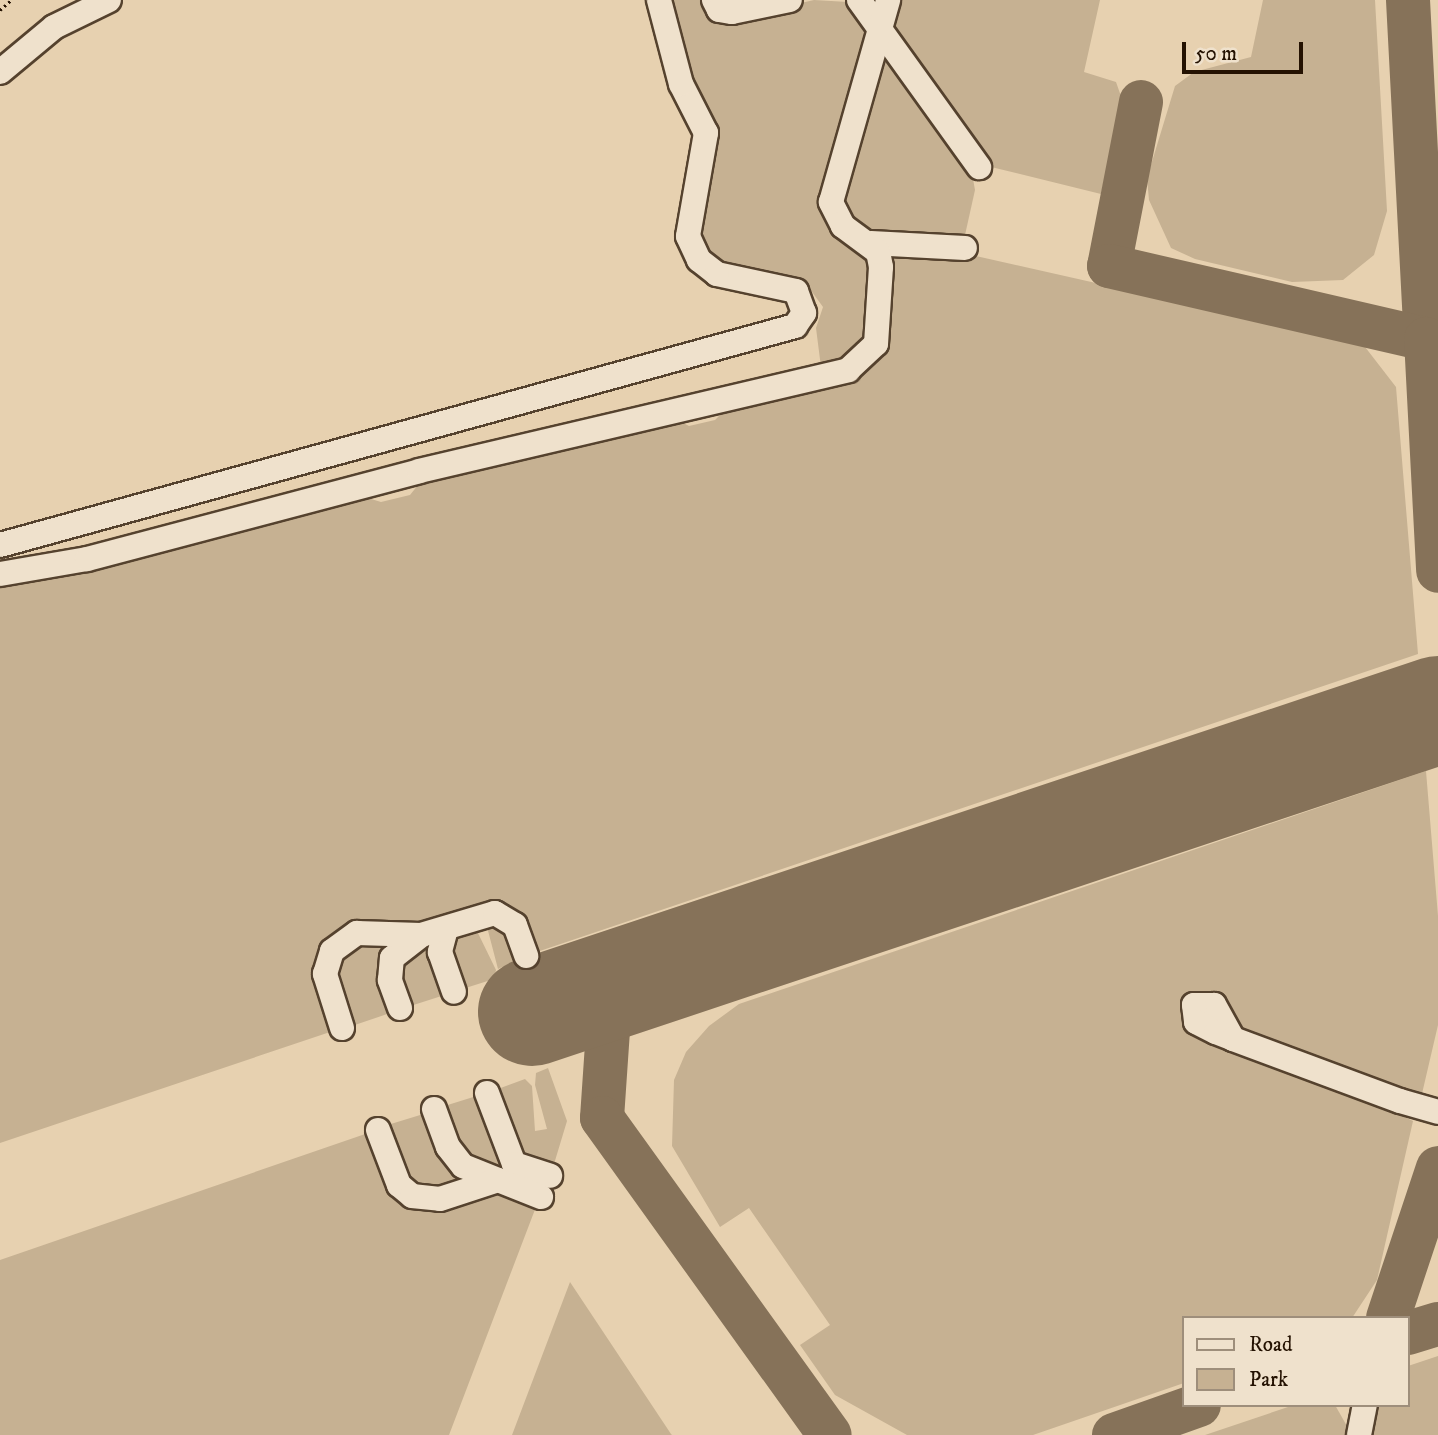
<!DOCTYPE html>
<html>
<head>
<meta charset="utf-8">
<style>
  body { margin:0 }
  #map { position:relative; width:1438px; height:1435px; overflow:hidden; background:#e7d1b0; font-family:"IM FELL DW Pica",serif }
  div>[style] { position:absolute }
  .green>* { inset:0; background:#c6b192 }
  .taxiway>* { height:44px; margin:-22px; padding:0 22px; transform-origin:22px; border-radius:22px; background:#867259 }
  .runway>* { height:108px; margin:-54px; padding:0 54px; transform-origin:54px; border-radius:54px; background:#867259 }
  .path>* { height:2.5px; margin-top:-1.25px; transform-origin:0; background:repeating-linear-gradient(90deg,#241202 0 2px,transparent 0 5.5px) }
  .roads { filter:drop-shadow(2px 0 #55422e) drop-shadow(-2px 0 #55422e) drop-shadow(0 2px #55422e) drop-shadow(0 -2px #55422e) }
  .minor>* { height:24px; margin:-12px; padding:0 12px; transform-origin:12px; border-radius:12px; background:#efe1cc }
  span { translate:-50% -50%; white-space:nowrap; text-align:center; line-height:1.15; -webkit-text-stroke:7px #efe1cc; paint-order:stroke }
  .legend { position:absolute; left:1182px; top:1316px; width:228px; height:91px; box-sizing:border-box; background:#efe1cc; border:2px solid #9e8e7b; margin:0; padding:9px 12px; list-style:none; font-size:21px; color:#241202 }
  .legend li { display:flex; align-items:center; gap:14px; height:35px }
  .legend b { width:35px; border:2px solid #9e8e7b }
  .scale { position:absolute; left:1182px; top:42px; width:121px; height:32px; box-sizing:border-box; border:4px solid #241202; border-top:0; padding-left:9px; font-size:21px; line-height:24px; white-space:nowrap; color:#241202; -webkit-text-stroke:5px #efe1cc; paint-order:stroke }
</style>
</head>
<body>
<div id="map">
  <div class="green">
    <i style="clip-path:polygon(670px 0,703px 0,732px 19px,814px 0,848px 2px,867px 24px,826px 196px,875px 266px,869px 335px,858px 359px,822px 375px,816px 328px,823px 307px,807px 285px,713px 261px,692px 237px,711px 142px,682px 70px)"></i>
    <i style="clip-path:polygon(896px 0,1100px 0,1084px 72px,1116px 82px,1122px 99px,1101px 194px,987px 166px,886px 17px)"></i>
    <i style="clip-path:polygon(1263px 0,1375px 0,1387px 211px,1374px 255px,1343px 280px,1292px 282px,1195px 259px,1171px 248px,1149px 200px,1147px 178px,1175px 86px,1194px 72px,1251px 57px)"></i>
    <i style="clip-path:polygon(883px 56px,971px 168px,975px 190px,963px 244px,875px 239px,843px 215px,837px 198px)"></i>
    <i style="clip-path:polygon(888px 254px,967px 254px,1362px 343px,1396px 387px,1418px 654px,528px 955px,517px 921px,337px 938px,339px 1029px,0 1143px,0 582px,358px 495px,381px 502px,410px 495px,422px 480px,672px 417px,689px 426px,715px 420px,728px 407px,855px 377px)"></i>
    <i style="clip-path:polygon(1426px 771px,1438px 916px,1438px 1025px,1421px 1098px,1187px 1015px,1413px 1121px,1377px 1280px,1352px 1318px,1184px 1318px,1184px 1383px,1033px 1435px,907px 1435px,835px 1395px,800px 1345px,830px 1325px,749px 1208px,720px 1227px,672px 1146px,674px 1080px,686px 1052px,709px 1026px,739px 1004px)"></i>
    <i style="clip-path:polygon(499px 917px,523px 957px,498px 969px,486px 923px,475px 927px,496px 970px,494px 979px,456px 991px,451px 931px)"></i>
    <i style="clip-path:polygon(435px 936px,451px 993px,404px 1008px,395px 959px)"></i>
    <i style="clip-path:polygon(356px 941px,388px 943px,396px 1011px,346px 1028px,331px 988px,335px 955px)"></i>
    <i style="clip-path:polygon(548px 1068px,567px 1121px,551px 1174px,527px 1168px,490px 1092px,525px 1079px,532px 1086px,535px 1131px,547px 1129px,535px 1085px,536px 1073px)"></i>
    <i style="clip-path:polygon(483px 1094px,522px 1172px,463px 1161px,438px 1108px)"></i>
    <i style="clip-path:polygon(430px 1112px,462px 1176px,438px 1194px,408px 1189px,381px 1127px)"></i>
    <i style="clip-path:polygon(371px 1132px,402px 1197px,481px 1186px,539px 1199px,449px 1435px,0 1435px,0 1260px)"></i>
    <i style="clip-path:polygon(570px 1282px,671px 1434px,672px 1435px,512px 1435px)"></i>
    <i style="clip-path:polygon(1438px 1356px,1438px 1435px,1370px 1435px,1376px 1405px,1408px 1405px,1408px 1366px)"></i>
    <i style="clip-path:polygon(1294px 1405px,1335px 1405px,1352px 1435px,1205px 1435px)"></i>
  </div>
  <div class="taxiway">
    <i style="left:1408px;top:0;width:339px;rotate:87deg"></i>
    <i style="left:1141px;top:102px;width:167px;rotate:101deg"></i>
    <i style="left:1109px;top:266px;width:325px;rotate:13deg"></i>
    <i style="left:1426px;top:339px;width:232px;rotate:87deg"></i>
    <i style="left:611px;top:986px;width:132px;rotate:93.9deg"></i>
    <i style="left:602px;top:1118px;width:390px;rotate:54.3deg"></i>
    <i style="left:1388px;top:1318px;width:158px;rotate:-71.6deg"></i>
    <i style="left:1408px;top:1333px;width:31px;rotate:-17deg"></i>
    <i style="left:1114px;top:1435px;width:90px;rotate:-19.4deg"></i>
  </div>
  <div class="runway">
    <i style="left:532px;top:1012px;width:955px;rotate:-18.43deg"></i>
  </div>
  <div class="path">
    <i style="left:0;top:10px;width:15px;rotate:-42deg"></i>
  </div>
  <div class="roads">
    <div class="minor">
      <i style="left:714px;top:0;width:11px;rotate:63deg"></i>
      <i style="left:719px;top:10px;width:13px;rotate:9deg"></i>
      <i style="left:732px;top:12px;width:59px;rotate:-11.7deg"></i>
      <i style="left:859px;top:0;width:206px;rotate:54.3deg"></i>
      <i style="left:0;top:72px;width:70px;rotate:-39.8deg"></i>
      <i style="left:54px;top:27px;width:61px;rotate:-26.1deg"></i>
      <i style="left:871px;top:243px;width:94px;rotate:3deg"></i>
      <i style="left:0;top:545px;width:825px;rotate:-15.4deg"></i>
      <i style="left:795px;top:326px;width:16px;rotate:-55deg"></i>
      <i style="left:804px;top:313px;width:23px;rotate:-110deg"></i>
      <i style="left:796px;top:291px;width:81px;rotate:-167.9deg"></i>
      <i style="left:717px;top:274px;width:23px;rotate:-142deg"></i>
      <i style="left:699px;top:260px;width:26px;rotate:-115deg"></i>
      <i style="left:688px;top:236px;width:105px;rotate:-80.1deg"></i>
      <i style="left:706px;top:133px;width:55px;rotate:-117deg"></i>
      <i style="left:681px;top:84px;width:87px;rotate:-104.7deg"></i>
      <i style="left:0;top:574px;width:88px;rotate:-9.8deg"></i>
      <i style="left:87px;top:559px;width:343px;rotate:-14.8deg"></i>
      <i style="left:419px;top:471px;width:441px;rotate:-13.2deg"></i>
      <i style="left:848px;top:370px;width:38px;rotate:-43deg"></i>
      <i style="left:876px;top:344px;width:77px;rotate:-86.3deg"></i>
      <i style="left:881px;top:267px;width:15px;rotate:-101deg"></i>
      <i style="left:878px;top:252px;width:44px;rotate:-143.4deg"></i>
      <i style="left:843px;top:226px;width:27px;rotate:-117deg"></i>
      <i style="left:831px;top:202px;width:210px;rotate:-74.2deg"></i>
      <i style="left:446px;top:929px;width:24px;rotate:105deg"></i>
      <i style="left:440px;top:952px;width:42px;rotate:70.7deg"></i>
      <i style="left:400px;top:1008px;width:30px;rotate:-110deg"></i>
      <i style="left:390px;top:980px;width:22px;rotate:-85deg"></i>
      <i style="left:392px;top:958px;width:37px;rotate:-38deg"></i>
      <i style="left:342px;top:1028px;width:57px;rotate:-107.5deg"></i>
      <i style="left:325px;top:974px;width:24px;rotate:-73deg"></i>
      <i style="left:332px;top:951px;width:31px;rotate:-36deg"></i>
      <i style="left:357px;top:933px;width:64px;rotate:1.8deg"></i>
      <i style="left:421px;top:935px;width:77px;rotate:-16.6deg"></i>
      <i style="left:495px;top:913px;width:23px;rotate:31deg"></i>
      <i style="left:515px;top:925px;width:33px;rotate:70deg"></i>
      <i style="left:1233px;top:1039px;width:39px;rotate:-119deg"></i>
      <i style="left:1214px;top:1005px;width:20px;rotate:180deg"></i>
      <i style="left:1194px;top:1005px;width:17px;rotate:83deg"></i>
      <i style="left:1196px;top:1022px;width:22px;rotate:27deg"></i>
      <i style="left:1216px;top:1032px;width:18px;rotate:22deg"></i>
      <i style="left:1233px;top:1039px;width:178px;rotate:20.4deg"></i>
      <i style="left:1400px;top:1101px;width:40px;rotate:16deg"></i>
      <i style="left:487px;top:1093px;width:76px;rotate:69.2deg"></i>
      <i style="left:514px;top:1164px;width:38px;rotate:18deg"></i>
      <i style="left:434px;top:1109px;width:40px;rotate:69.8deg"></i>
      <i style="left:448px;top:1147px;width:24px;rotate:52deg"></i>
      <i style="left:463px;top:1166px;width:84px;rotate:21.7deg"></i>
      <i style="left:378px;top:1130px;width:59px;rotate:69.1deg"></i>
      <i style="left:399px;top:1185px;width:17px;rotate:40deg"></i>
      <i style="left:412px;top:1196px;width:28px;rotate:6deg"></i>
      <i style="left:440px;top:1199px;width:61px;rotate:-18.1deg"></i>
      <i style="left:1359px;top:1435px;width:31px;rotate:-79deg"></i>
    </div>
  </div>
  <ul class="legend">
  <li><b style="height:9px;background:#efe1cc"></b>Road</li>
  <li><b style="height:19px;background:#c6b192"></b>Park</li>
  </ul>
  <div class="scale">50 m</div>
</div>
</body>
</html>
